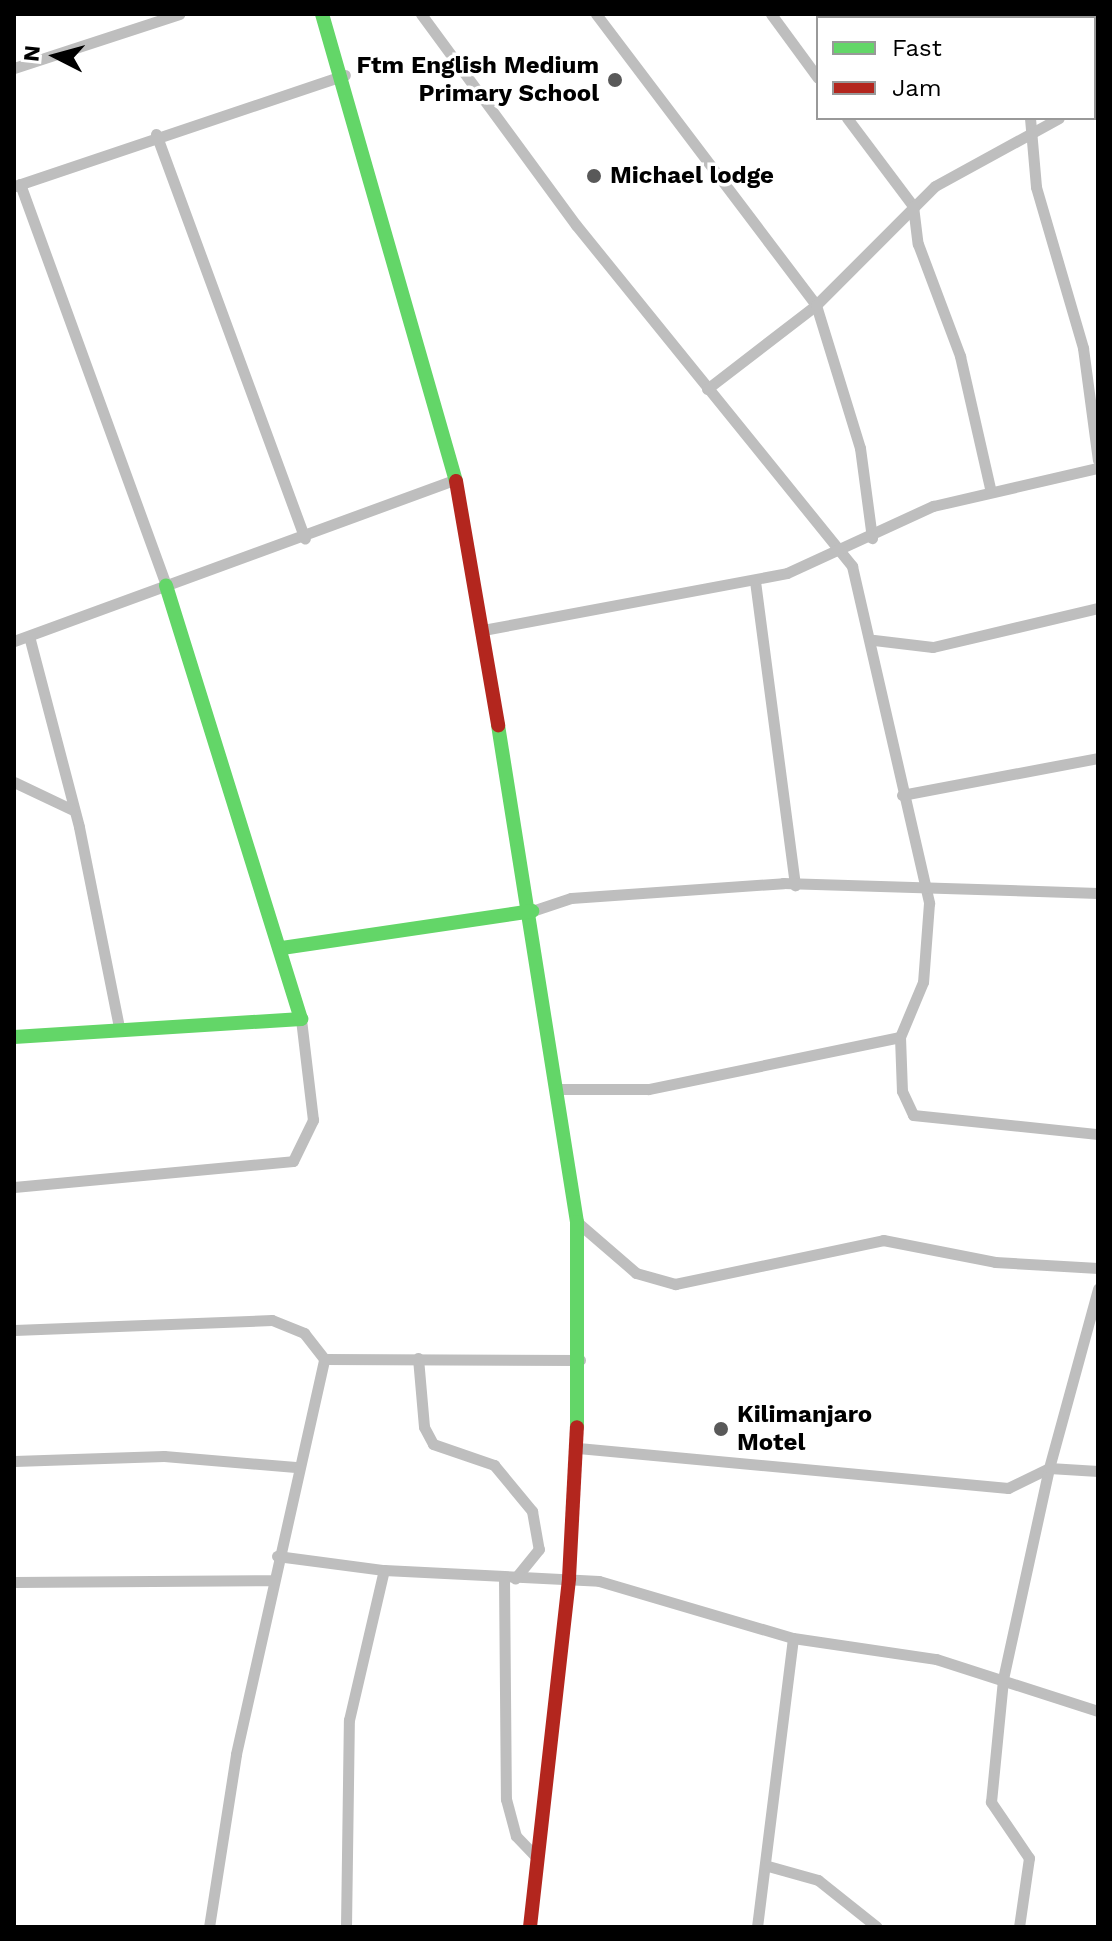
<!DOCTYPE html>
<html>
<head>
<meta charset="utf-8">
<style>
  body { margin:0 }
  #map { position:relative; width:1112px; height:1941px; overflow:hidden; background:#fff; font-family:"Work Sans",sans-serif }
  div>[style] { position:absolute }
  .street>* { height:11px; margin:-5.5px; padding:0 5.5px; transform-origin:5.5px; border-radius:5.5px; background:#bebebe }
  .fast>* { height:14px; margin:-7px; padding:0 7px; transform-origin:7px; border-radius:7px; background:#63d668 }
  .jam>* { height:14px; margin:-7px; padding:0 7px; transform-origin:7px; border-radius:7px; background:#b3261e }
  .dots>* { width:22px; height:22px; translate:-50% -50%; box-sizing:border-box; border:4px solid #fff; border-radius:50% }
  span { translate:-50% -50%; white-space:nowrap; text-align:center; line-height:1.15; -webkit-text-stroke:7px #fff; paint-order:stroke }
  .poi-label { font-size:24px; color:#000; font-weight:700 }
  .right { translate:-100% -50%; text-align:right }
  .left { translate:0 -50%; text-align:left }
  .frame { position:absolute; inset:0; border:16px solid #000; pointer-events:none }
  .legend { position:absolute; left:816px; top:16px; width:280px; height:104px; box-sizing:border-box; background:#fff; border:2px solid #999; margin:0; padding:10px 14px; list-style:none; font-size:24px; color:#000 }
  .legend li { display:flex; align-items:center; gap:16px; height:40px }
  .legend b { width:40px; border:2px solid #999 }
  .north { position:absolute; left:16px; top:16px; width:80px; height:80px; -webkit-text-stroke:6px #fff; paint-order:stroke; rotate:276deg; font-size:22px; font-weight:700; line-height:32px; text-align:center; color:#000 }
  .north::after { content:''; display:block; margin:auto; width:28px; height:36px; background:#000; clip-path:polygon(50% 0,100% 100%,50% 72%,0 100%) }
</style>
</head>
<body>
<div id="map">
  <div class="street">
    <i style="left:421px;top:14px;width:262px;rotate:53.7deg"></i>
    <i style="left:576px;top:225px;width:439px;rotate:51deg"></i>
    <i style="left:852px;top:566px;width:346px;rotate:77.1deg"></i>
    <i style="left:929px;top:903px;width:79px;rotate:94.3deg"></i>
    <i style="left:923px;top:982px;width:60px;rotate:112.7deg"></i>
    <i style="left:900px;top:1037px;width:257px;rotate:168.3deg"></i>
    <i style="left:648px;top:1089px;width:87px;rotate:180deg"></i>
    <i style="left:596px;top:14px;width:365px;rotate:52.9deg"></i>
    <i style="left:816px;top:305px;width:150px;rotate:72.9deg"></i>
    <i style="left:860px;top:448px;width:91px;rotate:82.4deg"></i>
    <i style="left:771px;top:14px;width:79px;rotate:53.7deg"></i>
    <i style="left:950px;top:14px;width:5px;rotate:53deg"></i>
    <i style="left:14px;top:68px;width:174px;rotate:-18.1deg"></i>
    <i style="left:1094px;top:88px;width:6px;rotate:-51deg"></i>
    <i style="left:847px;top:118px;width:110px;rotate:53.1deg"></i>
    <i style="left:913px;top:206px;width:38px;rotate:83deg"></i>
    <i style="left:918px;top:244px;width:120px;rotate:69.4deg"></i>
    <i style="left:960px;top:356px;width:139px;rotate:77.2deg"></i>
    <i style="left:1030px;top:118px;width:69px;rotate:85deg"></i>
    <i style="left:1036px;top:187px;width:168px;rotate:73.7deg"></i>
    <i style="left:1083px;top:348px;width:113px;rotate:82.4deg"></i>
    <i style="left:156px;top:134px;width:431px;rotate:69.8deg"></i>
    <i style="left:20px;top:184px;width:428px;rotate:70deg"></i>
    <i style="left:15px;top:186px;width:348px;rotate:-18.6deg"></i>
    <i style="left:707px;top:389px;width:138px;rotate:-37.6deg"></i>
    <i style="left:816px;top:305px;width:168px;rotate:-45deg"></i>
    <i style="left:935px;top:186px;width:141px;rotate:-28.7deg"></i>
    <i style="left:755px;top:581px;width:307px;rotate:82.5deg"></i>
    <i style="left:483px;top:630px;width:309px;rotate:-10.6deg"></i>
    <i style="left:787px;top:573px;width:161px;rotate:-24.7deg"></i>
    <i style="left:933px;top:506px;width:169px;rotate:-13deg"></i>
    <i style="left:29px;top:636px;width:197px;rotate:75.3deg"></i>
    <i style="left:79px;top:827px;width:205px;rotate:78.7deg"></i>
    <i style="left:874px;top:640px;width:59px;rotate:6.8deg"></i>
    <i style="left:933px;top:647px;width:170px;rotate:-13.3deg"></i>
    <i style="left:14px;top:641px;width:471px;rotate:-20.1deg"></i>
    <i style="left:14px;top:782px;width:65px;rotate:25.4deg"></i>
    <i style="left:902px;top:795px;width:199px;rotate:-10.7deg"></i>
    <i style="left:532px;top:911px;width:41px;rotate:-18.4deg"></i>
    <i style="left:571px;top:898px;width:213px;rotate:-4deg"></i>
    <i style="left:783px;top:883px;width:315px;rotate:1.8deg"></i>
    <i style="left:900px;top:1037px;width:54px;rotate:87.9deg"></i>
    <i style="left:902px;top:1091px;width:26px;rotate:65deg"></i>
    <i style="left:913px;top:1115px;width:186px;rotate:5.9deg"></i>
    <i style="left:14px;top:1187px;width:280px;rotate:-5.3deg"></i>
    <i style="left:293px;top:1161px;width:46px;rotate:-64deg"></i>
    <i style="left:313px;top:1120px;width:102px;rotate:-96.8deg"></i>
    <i style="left:577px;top:1222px;width:78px;rotate:40.8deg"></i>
    <i style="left:636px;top:1273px;width:41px;rotate:15.8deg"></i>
    <i style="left:675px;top:1284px;width:213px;rotate:-11.9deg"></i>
    <i style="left:883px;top:1240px;width:114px;rotate:11.1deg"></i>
    <i style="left:995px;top:1262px;width:103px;rotate:3.3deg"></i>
    <i style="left:14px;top:1330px;width:258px;rotate:-2.2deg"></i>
    <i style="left:272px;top:1320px;width:35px;rotate:22deg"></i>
    <i style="left:304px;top:1333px;width:33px;rotate:52deg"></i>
    <i style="left:418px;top:1358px;width:69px;rotate:85deg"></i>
    <i style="left:424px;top:1427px;width:19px;rotate:62deg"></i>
    <i style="left:433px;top:1444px;width:65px;rotate:19deg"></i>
    <i style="left:494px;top:1465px;width:60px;rotate:50.4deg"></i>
    <i style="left:532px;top:1511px;width:39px;rotate:80deg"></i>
    <i style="left:539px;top:1549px;width:38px;rotate:129deg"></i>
    <i style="left:578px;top:1448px;width:432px;rotate:5.3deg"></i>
    <i style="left:1008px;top:1488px;width:46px;rotate:-26deg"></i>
    <i style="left:1049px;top:1468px;width:186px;rotate:-74.7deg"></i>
    <i style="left:14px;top:1461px;width:150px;rotate:-1.9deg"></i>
    <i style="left:164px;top:1456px;width:132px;rotate:4.8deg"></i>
    <i style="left:277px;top:1556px;width:108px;rotate:7.5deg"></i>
    <i style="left:384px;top:1570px;width:215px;rotate:2.9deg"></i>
    <i style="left:599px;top:1581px;width:202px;rotate:16.4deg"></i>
    <i style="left:793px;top:1638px;width:145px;rotate:8.4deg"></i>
    <i style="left:936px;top:1659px;width:170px;rotate:17.8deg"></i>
    <i style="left:504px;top:1578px;width:221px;rotate:89.5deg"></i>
    <i style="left:506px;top:1799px;width:38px;rotate:75deg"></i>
    <i style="left:516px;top:1836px;width:30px;rotate:46deg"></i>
    <i style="left:14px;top:1582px;width:258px;rotate:-0.4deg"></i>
    <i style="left:768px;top:1866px;width:52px;rotate:15.6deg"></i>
    <i style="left:818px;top:1880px;width:75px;rotate:38.5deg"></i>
    <i style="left:209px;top:1927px;width:175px;rotate:-81.1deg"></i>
    <i style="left:236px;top:1754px;width:405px;rotate:-77.4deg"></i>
    <i style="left:324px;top:1359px;width:256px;rotate:0.2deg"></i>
    <i style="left:346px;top:1927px;width:207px;rotate:-89.2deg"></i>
    <i style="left:349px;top:1720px;width:154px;rotate:-76.9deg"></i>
    <i style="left:757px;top:1927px;width:291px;rotate:-82.9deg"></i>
    <i style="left:1019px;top:1927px;width:70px;rotate:-81.8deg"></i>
    <i style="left:1029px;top:1858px;width:68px;rotate:-124.2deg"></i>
    <i style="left:991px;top:1802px;width:124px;rotate:-84.4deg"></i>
    <i style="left:1003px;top:1679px;width:216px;rotate:-77.7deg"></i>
    <i style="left:1049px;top:1468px;width:49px;rotate:3.5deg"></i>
  </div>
  <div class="fast">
    <i style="left:322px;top:14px;width:486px;rotate:74deg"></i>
    <i style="left:498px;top:725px;width:503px;rotate:80.97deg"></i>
    <i style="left:577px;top:1222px;width:205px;rotate:90deg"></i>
    <i style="left:282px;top:948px;width:253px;rotate:-8.4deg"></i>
    <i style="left:14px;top:1037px;width:288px;rotate:-3.6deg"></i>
    <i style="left:301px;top:1019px;width:454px;rotate:-107.3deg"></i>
  </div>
  <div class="jam">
    <i style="left:456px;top:481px;width:248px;rotate:80.2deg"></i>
    <i style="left:530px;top:1927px;width:351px;rotate:-83.6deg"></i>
    <i style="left:569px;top:1578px;width:151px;rotate:-87deg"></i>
  </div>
  <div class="dots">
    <i style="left:615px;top:80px;background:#595959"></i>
    <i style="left:594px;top:176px;background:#595959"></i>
    <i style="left:721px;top:1429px;background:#595959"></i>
  </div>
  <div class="poi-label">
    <span class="right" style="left:599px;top:80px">Ftm English Medium<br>Primary School</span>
    <span class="left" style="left:610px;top:176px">Michael lodge</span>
    <span class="left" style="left:737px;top:1429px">Kilimanjaro<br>Motel</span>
  </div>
  <div class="frame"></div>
  <ul class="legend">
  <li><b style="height:10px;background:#63d668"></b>Fast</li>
  <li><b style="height:10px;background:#b3261e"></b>Jam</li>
  </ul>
  <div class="north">N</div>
</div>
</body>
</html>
